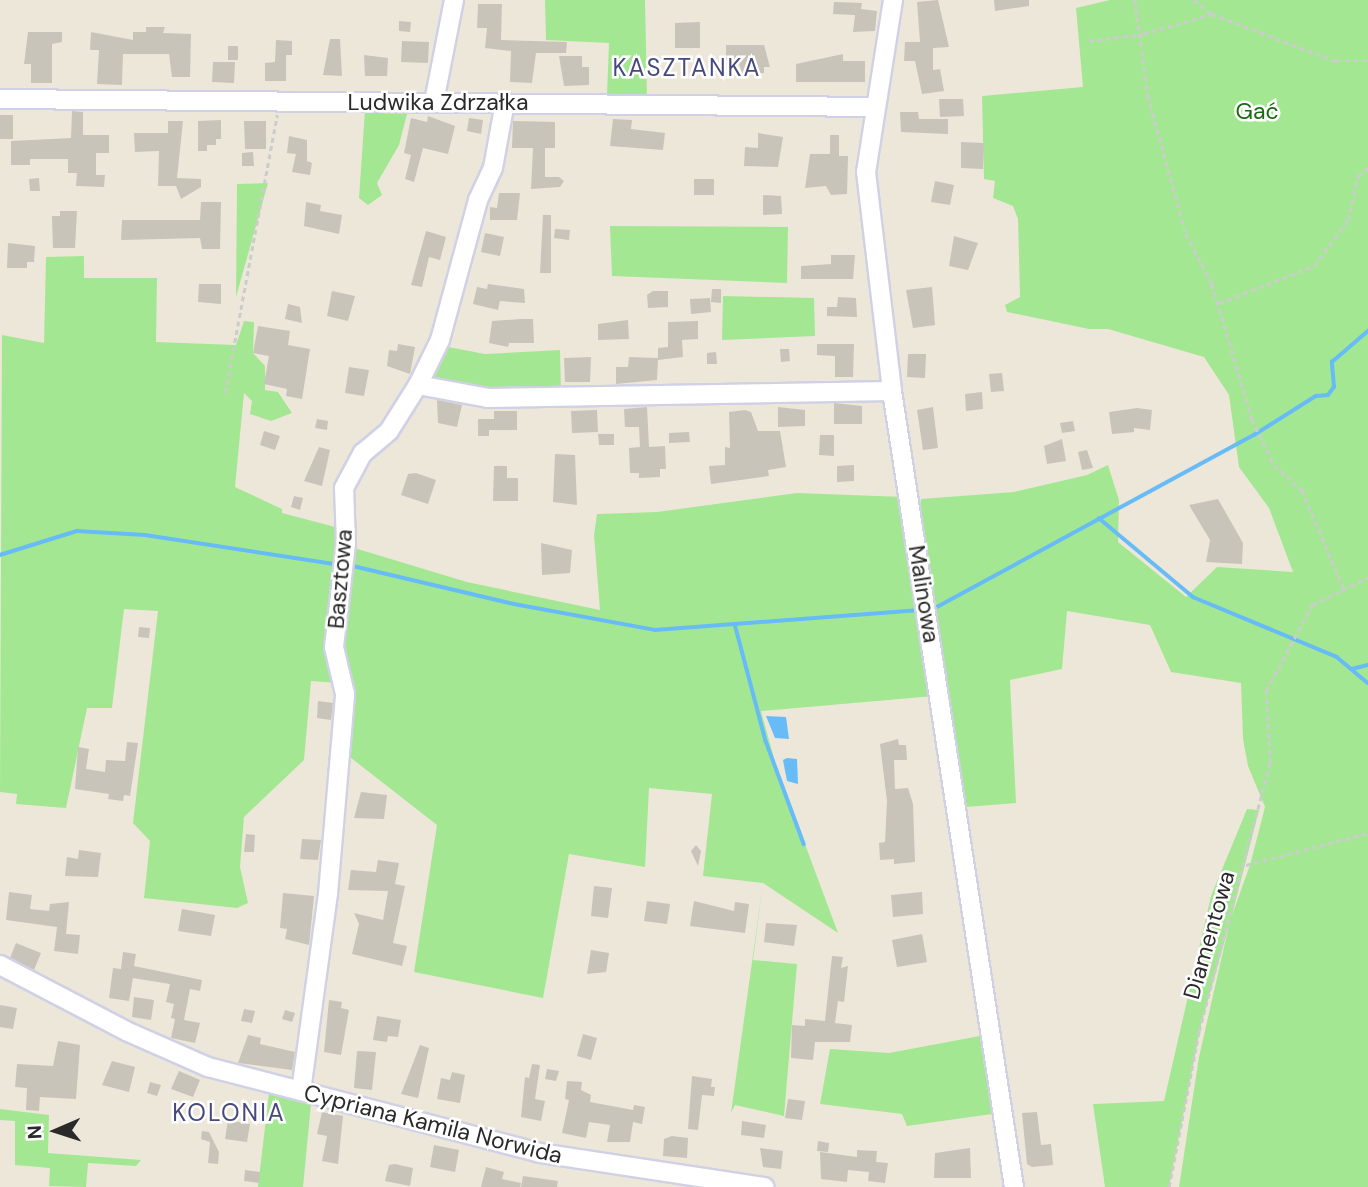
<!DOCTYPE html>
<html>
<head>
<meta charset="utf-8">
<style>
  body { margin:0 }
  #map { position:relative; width:1368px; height:1187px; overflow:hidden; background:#ede7da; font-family:"DM Sans",sans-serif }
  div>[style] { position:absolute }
  .green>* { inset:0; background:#a4e793 }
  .water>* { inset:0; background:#67bbf6 }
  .stream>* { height:3.5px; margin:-1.75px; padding:0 1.75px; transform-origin:1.75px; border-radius:1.75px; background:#67bbf6 }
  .building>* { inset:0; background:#c8c4ba }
  .path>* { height:2.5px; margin-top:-1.25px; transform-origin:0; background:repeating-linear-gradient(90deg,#ccc 0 5px,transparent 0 8.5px) }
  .roads { filter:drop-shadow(2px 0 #d0d1e4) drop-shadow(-2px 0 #d0d1e4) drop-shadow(0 2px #d0d1e4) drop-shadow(0 -2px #d0d1e4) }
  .minor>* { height:18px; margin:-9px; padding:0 9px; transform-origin:9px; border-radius:9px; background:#fff }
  span { translate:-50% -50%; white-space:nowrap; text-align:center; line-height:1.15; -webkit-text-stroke:5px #fff; paint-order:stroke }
  .street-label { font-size:23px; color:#2a2a2a }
  .park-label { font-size:23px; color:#1b6b15 }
  .neighbourhood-label { font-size:24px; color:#47497d; letter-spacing:2px }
  .north { position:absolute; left:21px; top:1096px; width:70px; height:70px; -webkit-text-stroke:5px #fff; paint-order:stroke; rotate:267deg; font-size:19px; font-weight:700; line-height:28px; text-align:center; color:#2a2a2a }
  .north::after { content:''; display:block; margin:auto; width:24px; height:32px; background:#2a2a2a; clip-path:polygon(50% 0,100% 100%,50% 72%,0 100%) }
</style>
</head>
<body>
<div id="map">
  <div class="green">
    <i style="clip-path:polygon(545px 0,645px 0,647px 97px,607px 95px,609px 43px,546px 40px)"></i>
    <i style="clip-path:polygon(1110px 0,1368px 0,1368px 1187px,1179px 1187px,1199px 1057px,1229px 925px,1201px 1025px,1169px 1187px,1105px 1187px,1093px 1104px,1164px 1101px,1211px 896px,1247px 809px,1259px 810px,1232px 915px,1250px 865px,1265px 807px,1248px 766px,1243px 739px,1241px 683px,1171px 672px,1150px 625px,1067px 611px,1062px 669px,1010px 680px,1016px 803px,966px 807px,919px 516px,921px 499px,1014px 492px,1087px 475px,1108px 465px,1119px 500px,1118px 542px,1186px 597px,1217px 567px,1293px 572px,1269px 508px,1239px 467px,1229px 395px,1204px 357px,1108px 329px,1089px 329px,1007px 312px,1005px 305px,1020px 297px,1018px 219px,1013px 206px,993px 198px,995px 181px,984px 179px,982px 96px,1083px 87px,1076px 8px)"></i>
    <i style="clip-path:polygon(365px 110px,408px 110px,399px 145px,377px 183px,382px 195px,368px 205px,359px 198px)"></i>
    <i style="clip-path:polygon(268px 183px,236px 297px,237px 184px)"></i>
    <i style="clip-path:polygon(610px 226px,788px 227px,787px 283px,612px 276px)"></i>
    <i style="clip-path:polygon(84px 256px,84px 278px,157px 278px,156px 342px,236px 345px,244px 321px,254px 322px,253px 353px,265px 366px,265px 390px,278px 392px,292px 413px,271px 421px,250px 414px,252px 401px,244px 393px,235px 487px,282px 509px,282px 513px,339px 528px,339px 683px,311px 681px,304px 760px,244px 817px,240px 867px,248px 903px,237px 908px,144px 898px,150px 841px,133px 823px,158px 611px,124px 609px,112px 708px,87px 708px,66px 808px,16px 804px,17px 794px,0 792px,2px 335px,44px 343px,46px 257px)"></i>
    <i style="clip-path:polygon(723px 296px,814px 298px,815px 336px,722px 340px)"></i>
    <i style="clip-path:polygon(443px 346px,485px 354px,560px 350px,561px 393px,494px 393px,435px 381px,431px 375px)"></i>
    <i style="clip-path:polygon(797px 493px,904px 497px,934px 696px,761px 711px,777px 769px,838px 933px,763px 883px,753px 960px,797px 964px,784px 1116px,735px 1105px,731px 1113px,763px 883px,703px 876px,712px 794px,649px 788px,645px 867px,569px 854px,543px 998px,414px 972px,437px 825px,346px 754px,341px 641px,351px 547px,467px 582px,600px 610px,594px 535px,597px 514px,657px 512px)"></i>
    <i style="clip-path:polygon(985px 1035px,999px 1113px,907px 1126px,902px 1114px,820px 1104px,830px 1049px,889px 1053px)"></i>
    <i style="clip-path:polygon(269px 1093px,311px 1104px,303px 1187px,258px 1187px)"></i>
    <i style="clip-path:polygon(0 1109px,49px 1115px,48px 1153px,141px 1160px,136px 1166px,88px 1163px,86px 1187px,49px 1186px,50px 1168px,15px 1165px,15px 1121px,0 1120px)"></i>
  </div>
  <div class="water">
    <i style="clip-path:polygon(766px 716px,786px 717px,789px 739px,775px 738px)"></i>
    <i style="clip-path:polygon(787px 758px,797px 759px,798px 784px,787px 781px,783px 760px)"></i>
  </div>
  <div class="stream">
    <i style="left:1099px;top:518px;width:123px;rotate:40deg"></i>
    <i style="left:1193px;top:597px;width:156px;rotate:22.6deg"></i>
    <i style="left:1337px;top:657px;width:40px;rotate:40deg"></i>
    <i style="left:0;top:555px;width:81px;rotate:-17.3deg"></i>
    <i style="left:77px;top:531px;width:68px;rotate:3.4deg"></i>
    <i style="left:145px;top:535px;width:191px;rotate:8.7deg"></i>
    <i style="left:353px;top:566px;width:165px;rotate:13.3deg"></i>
    <i style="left:514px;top:604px;width:143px;rotate:10.4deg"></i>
    <i style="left:655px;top:630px;width:266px;rotate:-4.3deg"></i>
    <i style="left:937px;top:607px;width:361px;rotate:-28.5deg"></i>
    <i style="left:1254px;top:435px;width:73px;rotate:-32.2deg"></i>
    <i style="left:1316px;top:396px;width:12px;rotate:-5deg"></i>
    <i style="left:1328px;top:395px;width:10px;rotate:-53deg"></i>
    <i style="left:1334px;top:387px;width:25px;rotate:-95deg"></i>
    <i style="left:1332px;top:362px;width:48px;rotate:-40.7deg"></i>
    <i style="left:735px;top:624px;width:121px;rotate:75.2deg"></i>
    <i style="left:766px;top:741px;width:110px;rotate:69.7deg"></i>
    <i style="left:1352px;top:669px;width:16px;rotate:-14deg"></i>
  </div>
  <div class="building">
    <i style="clip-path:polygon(938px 0,949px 47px,933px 48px,933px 70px,940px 69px,944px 91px,922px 94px,915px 61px,904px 61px,905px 42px,920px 42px,917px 2px)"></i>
    <i style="clip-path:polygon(994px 0,1029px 0,1029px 6px,995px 11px)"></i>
    <i style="clip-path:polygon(834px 2px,862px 3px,861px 9px,877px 11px,875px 31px,853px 32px,855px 15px,833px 14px)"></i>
    <i style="clip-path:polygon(478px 4px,502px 4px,501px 40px,567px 42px,566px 53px,536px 53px,532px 83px,510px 82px,511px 51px,485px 48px,487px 28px,477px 28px)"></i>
    <i style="clip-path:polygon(399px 21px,411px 22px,410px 32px,399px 31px)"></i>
    <i style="clip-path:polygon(700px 22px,700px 48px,675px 48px,675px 23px)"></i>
    <i style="clip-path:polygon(146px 27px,165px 27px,163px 33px,191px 34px,190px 77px,172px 77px,169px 54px,123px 54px,122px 85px,97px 84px,99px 50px,90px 50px,91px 32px,133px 40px,133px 32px,146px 32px)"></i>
    <i style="clip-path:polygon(28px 32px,62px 32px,62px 42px,52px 44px,52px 83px,31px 83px,31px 64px,24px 64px)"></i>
    <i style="clip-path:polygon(330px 39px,340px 39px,342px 76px,323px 75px)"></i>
    <i style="clip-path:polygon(276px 40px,292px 41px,292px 55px,286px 55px,286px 81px,265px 81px,265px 63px,275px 62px)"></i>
    <i style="clip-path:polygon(402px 41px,429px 42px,428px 63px,401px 62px)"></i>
    <i style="clip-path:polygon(726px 45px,764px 45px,770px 67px,764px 67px,764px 73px,742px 73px,738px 60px,726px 60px)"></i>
    <i style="clip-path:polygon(228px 46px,238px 46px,238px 60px,228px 60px)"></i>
    <i style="clip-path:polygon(843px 54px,843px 61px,865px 61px,865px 82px,796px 82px,796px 64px)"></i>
    <i style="clip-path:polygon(364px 55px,388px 58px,387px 76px,365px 76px)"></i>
    <i style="clip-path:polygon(559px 56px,582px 56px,582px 67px,589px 67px,589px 85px,564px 86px)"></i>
    <i style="clip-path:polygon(213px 62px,235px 62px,234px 83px,212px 82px)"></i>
    <i style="clip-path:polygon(939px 99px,963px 99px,964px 116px,940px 117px)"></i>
    <i style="clip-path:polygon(72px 111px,83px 112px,83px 135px,109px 135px,109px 153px,96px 153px,96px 175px,105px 175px,104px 187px,76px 186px,77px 173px,68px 173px,68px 159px,30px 159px,30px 165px,11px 165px,11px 141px,71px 138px)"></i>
    <i style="clip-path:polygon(900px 112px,918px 112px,919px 119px,948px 119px,948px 134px,901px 132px)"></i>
    <i style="clip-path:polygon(0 115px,13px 115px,13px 139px,0 139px)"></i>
    <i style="clip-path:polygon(428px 116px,455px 126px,448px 154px,423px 148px,414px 182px,405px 179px,411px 155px,404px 153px,411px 118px,427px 122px)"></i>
    <i style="clip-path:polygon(469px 118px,483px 120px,481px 134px,467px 131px)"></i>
    <i style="clip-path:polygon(613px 119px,632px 120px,631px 129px,665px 133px,663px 150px,610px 146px)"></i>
    <i style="clip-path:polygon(221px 120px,221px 139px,216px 139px,216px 145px,207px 145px,207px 151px,198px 151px,198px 121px)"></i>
    <i style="clip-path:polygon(168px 121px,183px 121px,177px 178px,201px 179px,201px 187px,181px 199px,176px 186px,158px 186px,159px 151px,135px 152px,134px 133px,168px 133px)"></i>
    <i style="clip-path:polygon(244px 121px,266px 121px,266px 149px,245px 149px)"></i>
    <i style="clip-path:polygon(513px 121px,555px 122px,555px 148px,545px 148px,545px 177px,559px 177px,564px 181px,560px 187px,531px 189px,533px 148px,512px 148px)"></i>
    <i style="clip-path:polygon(758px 133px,783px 137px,778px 167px,744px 166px,745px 147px,758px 148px)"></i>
    <i style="clip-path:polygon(830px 135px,839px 135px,839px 156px,848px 156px,847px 194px,831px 195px,826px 186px,805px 188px,810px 154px,830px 154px)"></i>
    <i style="clip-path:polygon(289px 136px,307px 140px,307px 161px,312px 163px,310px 175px,292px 172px,296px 154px,287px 153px)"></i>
    <i style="clip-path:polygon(961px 142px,984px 143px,983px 169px,961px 168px)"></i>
    <i style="clip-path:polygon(253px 152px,254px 166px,242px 166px,242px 153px)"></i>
    <i style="clip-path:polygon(39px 178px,40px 191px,30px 191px,29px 179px)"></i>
    <i style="clip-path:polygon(694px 179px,714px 179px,714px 195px,694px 195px)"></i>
    <i style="clip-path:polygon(935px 181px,954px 185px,950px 205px,931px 202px)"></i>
    <i style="clip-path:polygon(499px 193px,520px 193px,517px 220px,490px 220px,490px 207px,497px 208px)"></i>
    <i style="clip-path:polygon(763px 195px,781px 196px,782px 214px,763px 215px)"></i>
    <i style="clip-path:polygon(201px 202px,221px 202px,220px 249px,202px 249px,200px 238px,121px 240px,122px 220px,200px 220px)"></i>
    <i style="clip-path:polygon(306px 202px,321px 205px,320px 211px,342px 215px,339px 234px,304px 226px)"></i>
    <i style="clip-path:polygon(60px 211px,77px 211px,75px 248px,53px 248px,52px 216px,60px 216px)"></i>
    <i style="clip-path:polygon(543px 215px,551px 215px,551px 273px,540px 273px)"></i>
    <i style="clip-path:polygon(555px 229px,570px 230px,569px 240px,554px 238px)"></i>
    <i style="clip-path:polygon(426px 231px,446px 237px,440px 260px,429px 257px,422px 287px,411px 285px)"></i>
    <i style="clip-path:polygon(485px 233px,504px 237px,500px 256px,481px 252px)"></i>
    <i style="clip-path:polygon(954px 236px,978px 243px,968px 270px,949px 266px)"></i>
    <i style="clip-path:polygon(8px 243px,35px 246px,34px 262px,27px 262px,27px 268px,7px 268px)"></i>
    <i style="clip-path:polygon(831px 255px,855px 255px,853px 279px,801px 279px,801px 266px,831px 264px)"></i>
    <i style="clip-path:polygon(199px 284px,221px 284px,221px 304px,198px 302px)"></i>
    <i style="clip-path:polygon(488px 284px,524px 289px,525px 303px,500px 301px,498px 310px,473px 304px,477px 287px,487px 289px)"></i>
    <i style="clip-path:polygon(932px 287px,935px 325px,913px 328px,906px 290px)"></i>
    <i style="clip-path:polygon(712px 289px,721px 289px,721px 303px,711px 302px)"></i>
    <i style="clip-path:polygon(332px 291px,355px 296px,348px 321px,327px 316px)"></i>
    <i style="clip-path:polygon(653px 291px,668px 291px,668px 307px,648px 308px,647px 295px)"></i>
    <i style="clip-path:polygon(838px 297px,856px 298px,857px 317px,827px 316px,827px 307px,837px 307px)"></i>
    <i style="clip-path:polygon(710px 298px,711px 312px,691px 314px,690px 299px)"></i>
    <i style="clip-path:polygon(288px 304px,300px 307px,302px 323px,285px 319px)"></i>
    <i style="clip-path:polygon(521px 319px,533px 319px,534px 343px,509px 343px,508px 347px,489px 343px,492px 321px)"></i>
    <i style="clip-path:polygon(628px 320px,629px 339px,598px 340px,598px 324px)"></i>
    <i style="clip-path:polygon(698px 321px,698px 339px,682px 340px,683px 357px,658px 360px,658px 348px,668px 347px,668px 322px)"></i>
    <i style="clip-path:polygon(258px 326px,290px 331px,288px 345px,310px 349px,302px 399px,286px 396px,287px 389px,264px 384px,269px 356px,253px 353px)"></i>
    <i style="clip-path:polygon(398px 344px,415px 347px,410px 374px,387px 366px,389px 350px,397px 351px)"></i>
    <i style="clip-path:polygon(817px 344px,854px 344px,853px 377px,835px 377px,835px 356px,817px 355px)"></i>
    <i style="clip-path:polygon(780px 349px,789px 349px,790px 361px,781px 362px)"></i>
    <i style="clip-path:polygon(716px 352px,717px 364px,707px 364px,707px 353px)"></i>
    <i style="clip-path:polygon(908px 354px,926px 354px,925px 378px,907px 377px)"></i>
    <i style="clip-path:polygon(591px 357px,590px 382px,565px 382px,564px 358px)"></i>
    <i style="clip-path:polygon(629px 357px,658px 358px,657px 380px,616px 384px,616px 367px,628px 367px)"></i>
    <i style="clip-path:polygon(349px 367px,369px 370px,364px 396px,345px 393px)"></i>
    <i style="clip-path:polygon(1002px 373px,1004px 391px,991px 392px,989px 374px)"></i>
    <i style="clip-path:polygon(982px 392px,983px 409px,966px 411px,965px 394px)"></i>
    <i style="clip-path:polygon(437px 400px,462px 405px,457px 427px,438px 423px)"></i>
    <i style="clip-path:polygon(834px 403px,862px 406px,862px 424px,834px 424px)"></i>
    <i style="clip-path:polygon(647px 407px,649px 447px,665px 446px,666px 469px,660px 469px,660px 477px,639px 478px,639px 473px,630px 473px,629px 448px,640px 447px,639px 427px,625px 427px,624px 409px)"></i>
    <i style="clip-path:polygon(778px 407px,805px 410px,805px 426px,778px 427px)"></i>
    <i style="clip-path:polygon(933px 407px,938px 448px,923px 450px,917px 410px)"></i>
    <i style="clip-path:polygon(1137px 408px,1152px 410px,1150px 430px,1134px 428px,1134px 432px,1112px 434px,1109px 412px)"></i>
    <i style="clip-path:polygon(597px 410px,598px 432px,572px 433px,571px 411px)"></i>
    <i style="clip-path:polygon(745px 410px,751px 412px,758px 431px,780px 431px,786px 467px,768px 470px,769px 476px,711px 484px,709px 466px,725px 465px,725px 447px,730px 448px,729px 412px)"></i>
    <i style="clip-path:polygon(494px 411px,517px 411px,517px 430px,489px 430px,489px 436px,478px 436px,478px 419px,494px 419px)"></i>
    <i style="clip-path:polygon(317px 419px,328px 421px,327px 430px,315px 428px)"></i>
    <i style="clip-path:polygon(1073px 421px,1075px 431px,1062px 433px,1060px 423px)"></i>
    <i style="clip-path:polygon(264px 431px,280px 436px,275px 450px,260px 445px)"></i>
    <i style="clip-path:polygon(689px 432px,690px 442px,669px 443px,669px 433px)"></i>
    <i style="clip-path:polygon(598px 434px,614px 434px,614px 445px,599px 445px)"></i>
    <i style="clip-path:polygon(820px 435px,834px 435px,834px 456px,819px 455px)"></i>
    <i style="clip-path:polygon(1062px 439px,1066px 461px,1047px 464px,1044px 446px)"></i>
    <i style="clip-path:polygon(319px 447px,330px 450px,322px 486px,304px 481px)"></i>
    <i style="clip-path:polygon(1087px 450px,1093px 468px,1082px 470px,1078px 452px)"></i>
    <i style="clip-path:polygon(555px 454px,575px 455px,577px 505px,553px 502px)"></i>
    <i style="clip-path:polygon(854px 465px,854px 481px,837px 482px,837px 466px)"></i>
    <i style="clip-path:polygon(494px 466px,507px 466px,507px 478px,518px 478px,518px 501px,493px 501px)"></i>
    <i style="clip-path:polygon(416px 473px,436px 480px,428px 504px,401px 495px,408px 474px)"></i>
    <i style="clip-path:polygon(294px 496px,303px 498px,300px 510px,291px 507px)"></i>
    <i style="clip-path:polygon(1218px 499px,1243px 543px,1242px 564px,1206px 562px,1210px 540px,1189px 505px)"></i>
    <i style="clip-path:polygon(541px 543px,572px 550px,570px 573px,542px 575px)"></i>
    <i style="clip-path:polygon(139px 627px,150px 628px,149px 638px,138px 637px)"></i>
    <i style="clip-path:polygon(318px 701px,333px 703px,331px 720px,317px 718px)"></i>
    <i style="clip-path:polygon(898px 739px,899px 745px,906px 745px,907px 760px,894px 760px,895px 789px,908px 788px,913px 804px,915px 862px,894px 864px,894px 859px,880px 860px,879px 843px,885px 842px,887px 801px,880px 744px)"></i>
    <i style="clip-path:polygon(127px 742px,138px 743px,130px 796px,124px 795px,123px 801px,108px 799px,109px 794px,75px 789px,78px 747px,89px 749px,86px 769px,105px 772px,106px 760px,125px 761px)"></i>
    <i style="clip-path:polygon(361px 792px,387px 795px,384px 819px,354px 818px)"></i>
    <i style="clip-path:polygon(246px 834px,255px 835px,254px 852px,244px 852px)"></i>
    <i style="clip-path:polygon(302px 839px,321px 840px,318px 860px,300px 859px)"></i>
    <i style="clip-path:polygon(696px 845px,701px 851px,698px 866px,691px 851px)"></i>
    <i style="clip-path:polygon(79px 850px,101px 853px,98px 877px,65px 876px,67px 857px,78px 859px)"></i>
    <i style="clip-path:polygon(378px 860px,399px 863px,395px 884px,405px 886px,393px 943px,407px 946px,402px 966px,352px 954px,359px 924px,354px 913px,383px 920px,388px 891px,348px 890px,351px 870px,376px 872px)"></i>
    <i style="clip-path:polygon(594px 886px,612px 888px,608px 918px,591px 916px)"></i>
    <i style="clip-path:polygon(9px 892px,32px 895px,30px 909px,49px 911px,50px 904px,69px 902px,66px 934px,80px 935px,78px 954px,54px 951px,57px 927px,6px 920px)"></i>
    <i style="clip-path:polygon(922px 892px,923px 914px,893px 917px,891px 895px)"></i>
    <i style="clip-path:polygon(283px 893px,314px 896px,309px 945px,285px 939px,287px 929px,280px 928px)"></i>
    <i style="clip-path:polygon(647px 901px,670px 904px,667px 924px,644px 921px)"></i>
    <i style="clip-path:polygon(694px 901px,734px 911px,735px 902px,749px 904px,745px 933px,690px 926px)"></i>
    <i style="clip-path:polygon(182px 909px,215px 915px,211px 936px,178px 931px)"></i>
    <i style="clip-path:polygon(766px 923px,797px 925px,794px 946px,764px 942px)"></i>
    <i style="clip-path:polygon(922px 934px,927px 962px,897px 967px,892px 940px)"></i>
    <i style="clip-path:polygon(16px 943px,41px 953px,34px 970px,10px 958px)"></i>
    <i style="clip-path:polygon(591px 950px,609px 953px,606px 972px,587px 974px)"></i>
    <i style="clip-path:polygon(123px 952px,136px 954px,134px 966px,202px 980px,200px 991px,190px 989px,184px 1020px,200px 1023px,195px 1043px,171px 1038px,175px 1019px,171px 1018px,174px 1004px,166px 1002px,170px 984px,133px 978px,129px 1001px,109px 998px,113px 968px,121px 969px)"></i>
    <i style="clip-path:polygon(832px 956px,843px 957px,841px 968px,848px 966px,844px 1002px,838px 1001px,835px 1023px,852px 1025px,850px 1042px,815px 1042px,813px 1060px,791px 1058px,792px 1025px,805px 1026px,805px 1019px,825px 1021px)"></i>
    <i style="clip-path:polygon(134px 997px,154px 1000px,151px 1020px,132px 1017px)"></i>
    <i style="clip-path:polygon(329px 1000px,342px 1002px,341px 1008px,349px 1010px,341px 1055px,324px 1052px)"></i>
    <i style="clip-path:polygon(0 1005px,17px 1008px,13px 1029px,0 1027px)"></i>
    <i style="clip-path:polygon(244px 1009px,255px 1011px,252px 1023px,241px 1021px)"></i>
    <i style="clip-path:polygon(285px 1010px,295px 1013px,292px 1022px,282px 1019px)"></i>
    <i style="clip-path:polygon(377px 1016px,401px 1020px,398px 1037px,388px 1036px,387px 1042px,373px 1040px)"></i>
    <i style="clip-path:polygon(583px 1034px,597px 1038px,591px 1060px,577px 1056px)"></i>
    <i style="clip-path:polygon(248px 1035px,261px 1038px,260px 1044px,295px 1052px,292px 1070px,238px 1063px)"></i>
    <i style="clip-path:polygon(58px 1041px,80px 1045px,76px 1099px,40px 1097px,39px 1111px,26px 1110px,27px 1088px,15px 1087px,17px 1064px,53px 1066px)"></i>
    <i style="clip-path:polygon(420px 1045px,429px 1048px,418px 1098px,401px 1094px)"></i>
    <i style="clip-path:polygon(357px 1051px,376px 1052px,372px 1090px,354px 1088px)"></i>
    <i style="clip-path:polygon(112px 1061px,135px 1067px,129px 1092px,102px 1085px)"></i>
    <i style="clip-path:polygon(532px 1064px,540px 1065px,535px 1099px,545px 1101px,541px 1121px,521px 1117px,525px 1077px,529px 1078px)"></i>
    <i style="clip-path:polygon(547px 1069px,559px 1071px,556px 1081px,545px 1079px)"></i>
    <i style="clip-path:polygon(179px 1071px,200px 1080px,193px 1097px,171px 1089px)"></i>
    <i style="clip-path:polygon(452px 1072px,465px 1075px,460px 1103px,437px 1099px,441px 1078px,450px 1080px)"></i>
    <i style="clip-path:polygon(692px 1076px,712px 1079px,711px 1087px,715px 1087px,714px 1096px,702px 1095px,698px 1130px,688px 1129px)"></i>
    <i style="clip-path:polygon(567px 1081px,582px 1082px,581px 1090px,591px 1095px,590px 1102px,633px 1110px,634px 1105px,645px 1107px,642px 1124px,633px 1122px,630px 1142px,607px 1142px,610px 1125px,589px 1122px,586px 1138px,562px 1133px,569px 1100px,565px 1099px)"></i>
    <i style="clip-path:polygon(150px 1082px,161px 1085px,157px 1096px,147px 1093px)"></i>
    <i style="clip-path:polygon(788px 1099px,805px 1101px,802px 1120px,785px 1118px)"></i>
    <i style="clip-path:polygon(322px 1112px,343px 1116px,338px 1164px,322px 1161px,327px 1136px,317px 1134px)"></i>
    <i style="clip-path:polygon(1037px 1112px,1041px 1145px,1051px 1144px,1053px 1165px,1032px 1167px,1027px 1164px,1022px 1113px)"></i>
    <i style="clip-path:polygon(228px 1120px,250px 1124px,247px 1142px,225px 1139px)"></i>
    <i style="clip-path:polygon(742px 1121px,766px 1125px,764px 1138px,741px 1135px)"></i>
    <i style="clip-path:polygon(202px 1131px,209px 1132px,219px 1152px,218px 1164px,208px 1163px,210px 1142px,201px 1139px)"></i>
    <i style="clip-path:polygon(672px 1136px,688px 1138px,687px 1158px,663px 1156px,664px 1139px)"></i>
    <i style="clip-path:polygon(818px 1141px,829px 1143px,828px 1152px,817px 1151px)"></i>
    <i style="clip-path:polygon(434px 1145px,459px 1150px,455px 1172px,430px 1167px)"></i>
    <i style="clip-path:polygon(760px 1148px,783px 1151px,781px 1169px,763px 1167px)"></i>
    <i style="clip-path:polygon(970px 1148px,971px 1178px,934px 1178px,935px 1153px)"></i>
    <i style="clip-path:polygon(857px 1150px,877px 1151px,876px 1162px,888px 1163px,885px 1183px,868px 1181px,869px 1172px,848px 1170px,847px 1182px,821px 1179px,820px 1152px,857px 1157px)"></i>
    <i style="clip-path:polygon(395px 1164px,413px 1168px,410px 1186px,385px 1181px,389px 1165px)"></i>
    <i style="clip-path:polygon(486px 1167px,504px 1172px,502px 1179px,521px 1183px,520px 1187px,481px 1187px)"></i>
    <i style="clip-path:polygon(245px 1170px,260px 1172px,259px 1183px,244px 1181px)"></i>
    <i style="clip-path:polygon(523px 1176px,558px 1181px,557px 1187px,521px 1187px)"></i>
  </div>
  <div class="path">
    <i style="left:1135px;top:0;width:97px;rotate:82.3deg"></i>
    <i style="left:1148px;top:96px;width:143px;rotate:74.6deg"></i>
    <i style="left:1186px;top:234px;width:56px;rotate:62.5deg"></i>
    <i style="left:1212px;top:284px;width:141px;rotate:73.5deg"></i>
    <i style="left:1252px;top:419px;width:51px;rotate:64.4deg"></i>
    <i style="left:1274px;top:465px;width:38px;rotate:42deg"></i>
    <i style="left:1302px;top:490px;width:108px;rotate:67deg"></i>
    <i style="left:1194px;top:0;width:23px;rotate:38deg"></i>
    <i style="left:1212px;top:14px;width:133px;rotate:20.8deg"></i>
    <i style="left:1336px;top:61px;width:32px"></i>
    <i style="left:1089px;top:41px;width:54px;rotate:-7.4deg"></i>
    <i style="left:1143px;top:34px;width:72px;rotate:-16.2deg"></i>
    <i style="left:1219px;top:303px;width:102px;rotate:-21.3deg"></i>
    <i style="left:1314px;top:266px;width:57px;rotate:-53.5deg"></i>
    <i style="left:1348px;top:220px;width:45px;rotate:-77.2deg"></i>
    <i style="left:1358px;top:176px;width:13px;rotate:-39deg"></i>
    <i style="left:225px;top:393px;width:283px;rotate:-79.4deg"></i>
    <i style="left:1246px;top:865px;width:126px;rotate:-14.7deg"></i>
    <i style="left:1169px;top:1187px;width:159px;rotate:-79.1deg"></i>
    <i style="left:1199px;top:1031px;width:277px;rotate:-75.2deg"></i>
    <i style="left:1270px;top:763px;width:72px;rotate:-93.2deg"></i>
    <i style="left:1266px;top:691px;width:98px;rotate:-61.9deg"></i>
    <i style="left:1312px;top:605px;width:63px;rotate:-26.6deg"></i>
  </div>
  <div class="roads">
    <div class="minor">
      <i style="left:893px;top:0;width:174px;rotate:98.9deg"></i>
      <i style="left:866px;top:172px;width:221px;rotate:83.2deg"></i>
      <i style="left:892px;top:391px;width:805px;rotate:81.29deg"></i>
      <i style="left:0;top:99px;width:875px;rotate:0.52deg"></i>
      <i style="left:434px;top:102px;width:104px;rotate:-78.9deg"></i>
      <i style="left:418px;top:385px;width:71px;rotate:10.5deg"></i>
      <i style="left:488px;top:398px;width:404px;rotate:-1deg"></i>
      <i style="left:0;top:965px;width:142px;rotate:27.6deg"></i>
      <i style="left:126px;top:1031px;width:90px;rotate:23.7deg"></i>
      <i style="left:208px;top:1067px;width:343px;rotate:14.5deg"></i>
      <i style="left:540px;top:1153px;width:227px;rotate:8.6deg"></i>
      <i style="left:301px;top:1091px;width:199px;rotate:-82.2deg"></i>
      <i style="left:328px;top:894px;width:201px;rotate:-85.1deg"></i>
      <i style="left:345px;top:694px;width:48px;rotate:-103.2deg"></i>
      <i style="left:334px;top:647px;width:104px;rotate:-83.4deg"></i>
      <i style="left:346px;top:544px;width:56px;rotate:-92deg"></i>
      <i style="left:344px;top:488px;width:40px;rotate:-62deg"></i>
      <i style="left:363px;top:453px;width:34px;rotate:-40deg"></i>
      <i style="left:389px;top:431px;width:54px;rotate:-57.8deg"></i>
      <i style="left:418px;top:385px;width:50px;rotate:-63.9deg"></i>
      <i style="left:440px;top:340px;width:145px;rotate:-74.8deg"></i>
      <i style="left:478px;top:200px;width:35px;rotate:-65deg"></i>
      <i style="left:493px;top:168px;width:67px;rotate:-79.7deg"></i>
    </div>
  </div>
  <div class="street-label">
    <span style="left:438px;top:102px">Ludwika Zdrzałka</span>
    <span style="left:340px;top:579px;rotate:-85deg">Basztowa</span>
    <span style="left:924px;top:594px;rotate:81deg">Malinowa</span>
    <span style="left:1209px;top:935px;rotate:-74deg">Diamentowa</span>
    <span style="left:433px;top:1124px;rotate:14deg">Cypriana Kamila Norwida</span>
  </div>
  <div class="park-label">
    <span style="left:1257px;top:111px">Gać</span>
  </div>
  <div class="neighbourhood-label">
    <span style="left:687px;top:68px">KASZTANKA</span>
    <span style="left:229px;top:1113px">KOLONIA</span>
  </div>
  <div class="north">N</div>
</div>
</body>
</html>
